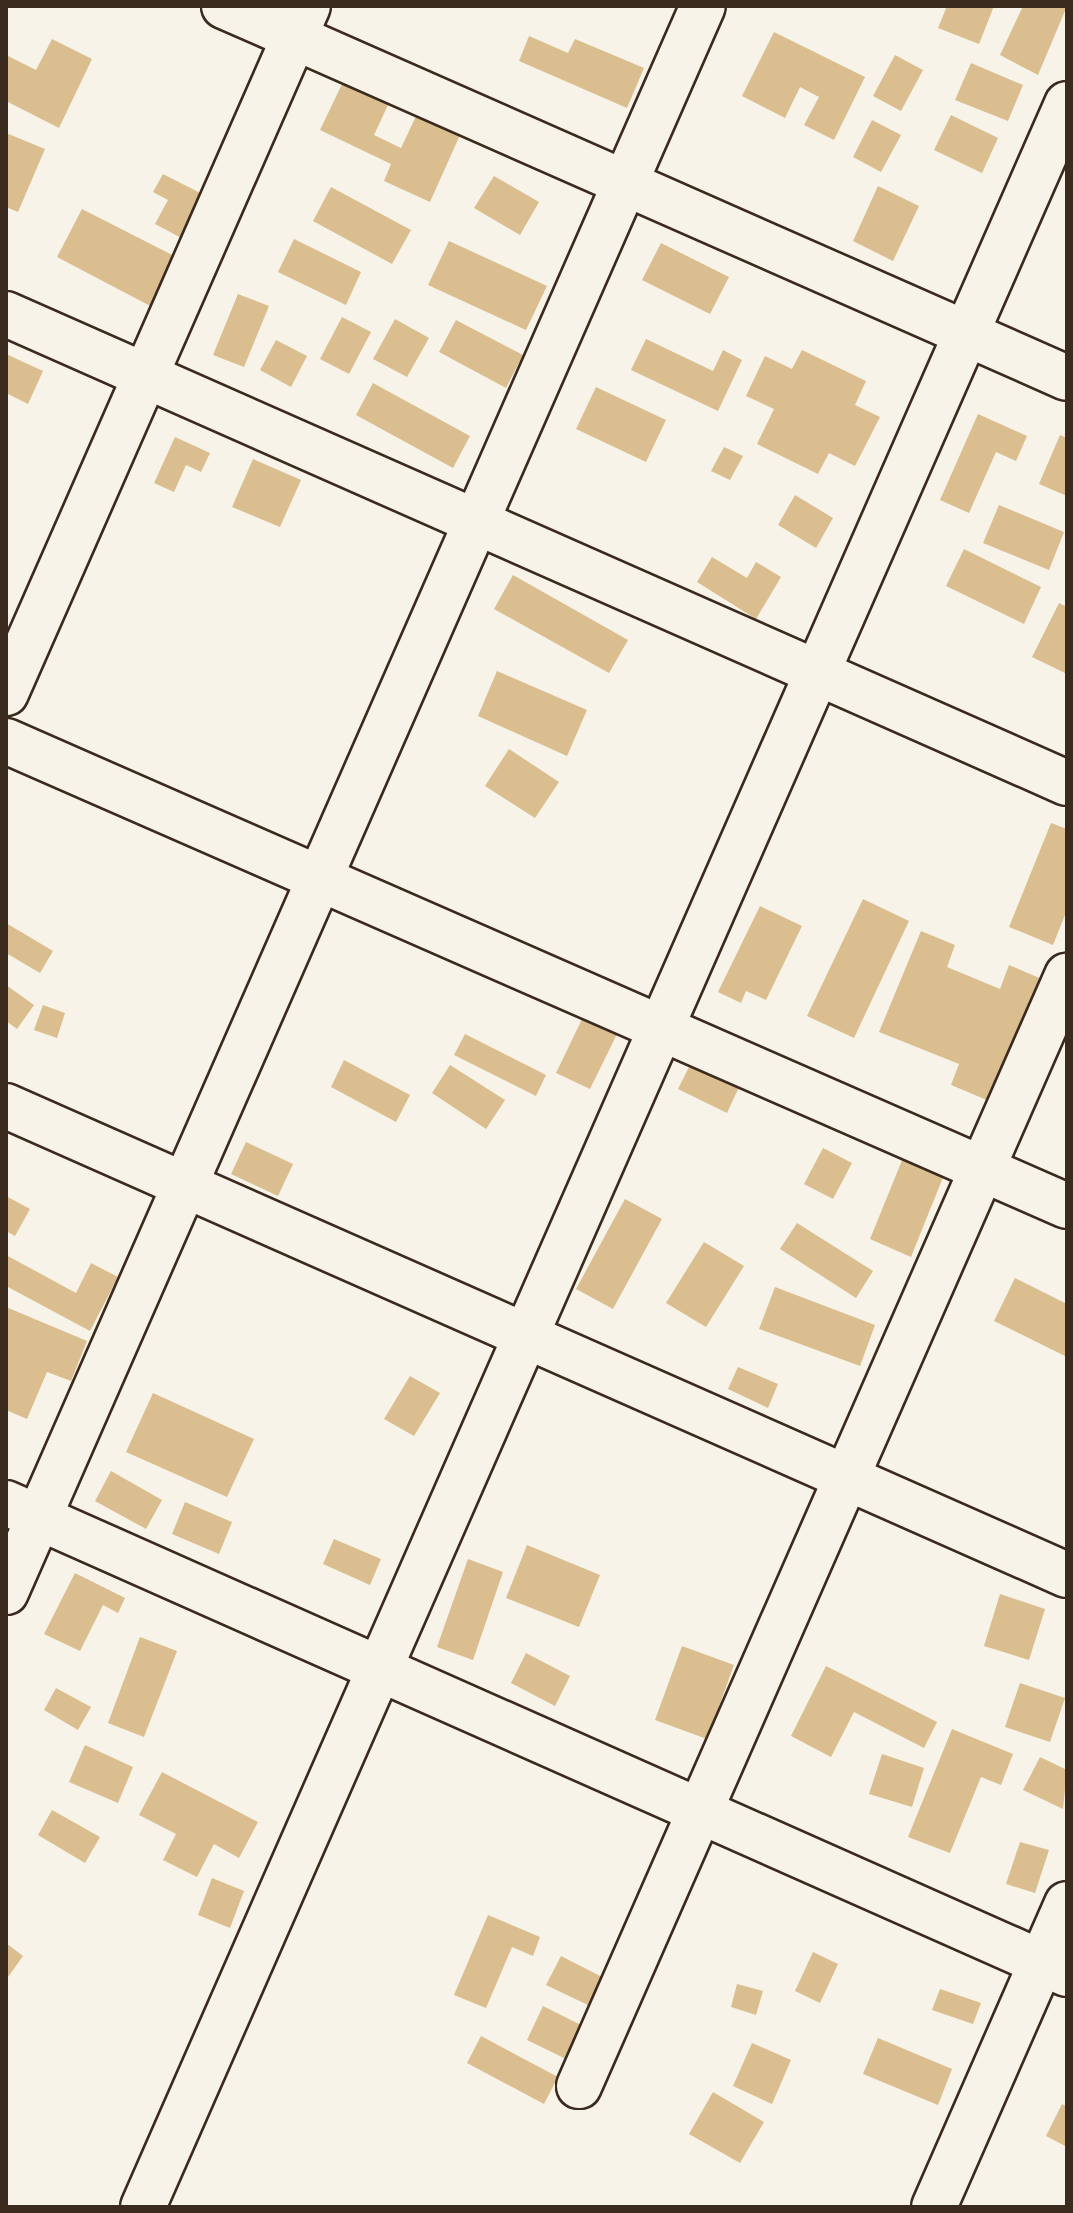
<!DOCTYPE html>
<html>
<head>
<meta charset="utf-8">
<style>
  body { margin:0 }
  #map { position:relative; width:1073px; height:2213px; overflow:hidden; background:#f7f3e8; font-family:Pangolin,sans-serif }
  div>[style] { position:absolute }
  .building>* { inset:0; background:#dabe8f }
  .roads { filter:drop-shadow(2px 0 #3b2a1e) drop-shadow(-2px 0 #3b2a1e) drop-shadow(0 2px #3b2a1e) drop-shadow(0 -2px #3b2a1e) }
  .minor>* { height:44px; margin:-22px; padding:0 22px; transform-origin:22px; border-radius:22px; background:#f7f3e8 }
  span { translate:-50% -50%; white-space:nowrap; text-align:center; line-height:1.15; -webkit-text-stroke:7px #f7f3e8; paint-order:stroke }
  .frame { position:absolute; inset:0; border:8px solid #3b2a1e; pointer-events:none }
</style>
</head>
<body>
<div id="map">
  <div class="building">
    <i style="clip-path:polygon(947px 6px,994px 6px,979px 44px,938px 28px)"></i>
    <i style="clip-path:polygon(1023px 6px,1067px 6px,1038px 75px,1000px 55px)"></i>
    <i style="clip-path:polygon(774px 32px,865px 77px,834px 140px,804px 125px,819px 97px,800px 87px,785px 118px,742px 96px)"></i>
    <i style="clip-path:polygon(529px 36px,568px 53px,575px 39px,644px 68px,627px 108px,519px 61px)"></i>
    <i style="clip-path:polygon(52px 39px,92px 59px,59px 128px,6px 101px,6px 55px,36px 70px)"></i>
    <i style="clip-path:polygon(895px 55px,923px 70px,901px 111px,873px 96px)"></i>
    <i style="clip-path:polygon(971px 63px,1023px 85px,1008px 121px,955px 100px)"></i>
    <i style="clip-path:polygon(342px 84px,388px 105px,374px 135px,401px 148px,417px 114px,460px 135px,430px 202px,384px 181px,391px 164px,320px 130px)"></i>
    <i style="clip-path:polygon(951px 115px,998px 138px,982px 173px,934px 150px)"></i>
    <i style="clip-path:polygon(872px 120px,901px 135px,881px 172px,853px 157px)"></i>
    <i style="clip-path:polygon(6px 133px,45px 149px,18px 212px,6px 207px)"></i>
    <i style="clip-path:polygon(163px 174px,210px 198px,187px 241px,155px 224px,168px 200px,153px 192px)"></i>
    <i style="clip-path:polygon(494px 176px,539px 202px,520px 235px,474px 208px)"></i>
    <i style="clip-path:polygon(878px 186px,919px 206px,893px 261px,853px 241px)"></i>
    <i style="clip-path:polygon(331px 187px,411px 230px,392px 264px,313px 221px)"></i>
    <i style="clip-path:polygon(82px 209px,182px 260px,156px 309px,57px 257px)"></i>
    <i style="clip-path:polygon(294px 239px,361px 272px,346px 305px,278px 272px)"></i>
    <i style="clip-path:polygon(449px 241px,547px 286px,526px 330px,428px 285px)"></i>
    <i style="clip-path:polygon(661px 243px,729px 277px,710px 314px,642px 280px)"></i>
    <i style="clip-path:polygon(238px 294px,269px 306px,244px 367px,213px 355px)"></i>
    <i style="clip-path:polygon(342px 317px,371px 332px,349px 374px,320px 359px)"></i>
    <i style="clip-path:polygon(395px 319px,429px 338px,407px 377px,373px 359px)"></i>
    <i style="clip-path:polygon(456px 320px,523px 355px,506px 388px,439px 352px)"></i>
    <i style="clip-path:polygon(646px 339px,713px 371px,723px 350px,742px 360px,718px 411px,631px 370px)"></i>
    <i style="clip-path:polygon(276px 340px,307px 356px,291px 387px,260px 370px)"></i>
    <i style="clip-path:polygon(802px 350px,866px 381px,855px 405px,880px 417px,855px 466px,829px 453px,818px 474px,757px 444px,774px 409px,746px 396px,765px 356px,792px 369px)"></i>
    <i style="clip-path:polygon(6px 354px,43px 371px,28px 404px,6px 393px)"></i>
    <i style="clip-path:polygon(373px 383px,470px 436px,453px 468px,356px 415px)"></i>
    <i style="clip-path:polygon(596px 387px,666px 420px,646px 462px,576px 429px)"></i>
    <i style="clip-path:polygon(978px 414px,1027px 436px,1016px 461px,996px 452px,969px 513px,940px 500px)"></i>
    <i style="clip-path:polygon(1060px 435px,1067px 438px,1067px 496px,1039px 484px)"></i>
    <i style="clip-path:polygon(175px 437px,210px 453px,201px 472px,186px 465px,174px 492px,154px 483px)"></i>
    <i style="clip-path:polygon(724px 447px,743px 456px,730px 480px,711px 471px)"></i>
    <i style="clip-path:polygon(253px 459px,301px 480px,280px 527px,232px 507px)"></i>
    <i style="clip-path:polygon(795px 495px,833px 518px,816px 548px,778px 525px)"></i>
    <i style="clip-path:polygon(999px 505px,1064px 532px,1049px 570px,983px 543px)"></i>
    <i style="clip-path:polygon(964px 549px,1041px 587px,1024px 624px,946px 586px)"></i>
    <i style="clip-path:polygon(712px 557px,747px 578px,756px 562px,781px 577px,756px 619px,697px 582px)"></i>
    <i style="clip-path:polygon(513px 575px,628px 640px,609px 673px,494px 609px)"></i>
    <i style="clip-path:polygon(1059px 603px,1067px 607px,1067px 674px,1032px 657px)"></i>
    <i style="clip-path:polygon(497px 671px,587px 710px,567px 756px,478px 716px)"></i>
    <i style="clip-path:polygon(509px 749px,559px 782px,535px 818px,485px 786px)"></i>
    <i style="clip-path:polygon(1051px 823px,1067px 829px,1067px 910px,1053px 945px,1009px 927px)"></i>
    <i style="clip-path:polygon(863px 899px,909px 921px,854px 1038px,807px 1016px)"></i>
    <i style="clip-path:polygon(760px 906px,802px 926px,766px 1000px,746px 991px,741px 1003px,718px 992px)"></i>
    <i style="clip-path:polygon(6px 923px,53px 951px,40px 973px,6px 953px)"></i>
    <i style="clip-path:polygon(921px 931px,955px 945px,947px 967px,1000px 989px,1009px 965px,1044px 980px,994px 1103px,951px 1085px,959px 1064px,879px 1032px)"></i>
    <i style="clip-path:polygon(6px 985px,34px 1005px,17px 1029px,6px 1021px)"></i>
    <i style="clip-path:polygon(43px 1005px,65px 1013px,57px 1038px,34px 1030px)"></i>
    <i style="clip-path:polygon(585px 1013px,619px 1030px,590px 1089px,556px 1073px)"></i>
    <i style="clip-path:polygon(465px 1034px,546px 1075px,536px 1096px,454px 1055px)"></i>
    <i style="clip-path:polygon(344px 1060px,410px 1095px,396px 1122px,331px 1087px)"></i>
    <i style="clip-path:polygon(692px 1061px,740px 1085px,727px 1113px,678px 1089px)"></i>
    <i style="clip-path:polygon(450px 1065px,505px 1100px,486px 1129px,432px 1093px)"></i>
    <i style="clip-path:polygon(246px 1142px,293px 1164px,278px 1196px,231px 1174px)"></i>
    <i style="clip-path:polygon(823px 1148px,852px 1163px,833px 1199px,804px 1184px)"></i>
    <i style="clip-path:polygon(905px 1153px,946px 1170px,911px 1257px,870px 1239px)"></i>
    <i style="clip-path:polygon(6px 1196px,30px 1209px,15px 1236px,6px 1231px)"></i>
    <i style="clip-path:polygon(625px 1199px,662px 1219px,613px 1309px,576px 1289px)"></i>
    <i style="clip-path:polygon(797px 1223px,873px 1271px,856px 1298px,780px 1249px)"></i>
    <i style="clip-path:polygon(704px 1242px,744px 1266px,706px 1327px,666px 1303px)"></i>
    <i style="clip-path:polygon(6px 1255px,76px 1293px,91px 1263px,118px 1277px,90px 1331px,6px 1286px)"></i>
    <i style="clip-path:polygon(1015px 1278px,1067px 1304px,1067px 1357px,994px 1321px)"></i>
    <i style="clip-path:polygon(775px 1287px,875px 1325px,860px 1366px,759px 1329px)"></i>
    <i style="clip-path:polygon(6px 1307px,87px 1341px,71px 1381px,47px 1372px,27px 1419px,6px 1410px)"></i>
    <i style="clip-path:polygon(738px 1367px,778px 1384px,768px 1408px,728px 1389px)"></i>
    <i style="clip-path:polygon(410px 1376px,440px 1393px,414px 1436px,384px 1419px)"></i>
    <i style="clip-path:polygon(153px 1393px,254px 1439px,227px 1497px,126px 1452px)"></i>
    <i style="clip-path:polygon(111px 1471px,162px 1500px,146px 1529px,95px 1501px)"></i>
    <i style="clip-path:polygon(185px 1502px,232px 1522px,219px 1554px,172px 1534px)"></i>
    <i style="clip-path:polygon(334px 1539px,381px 1559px,370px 1585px,323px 1564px)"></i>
    <i style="clip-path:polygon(527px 1545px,600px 1575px,579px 1627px,506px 1598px)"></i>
    <i style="clip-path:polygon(468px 1559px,503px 1572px,473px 1660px,437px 1647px)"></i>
    <i style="clip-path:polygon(75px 1573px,125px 1598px,118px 1613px,103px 1605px,80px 1651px,44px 1634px)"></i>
    <i style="clip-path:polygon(1000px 1594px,1045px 1609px,1029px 1660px,984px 1646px)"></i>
    <i style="clip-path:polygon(140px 1637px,177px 1651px,144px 1737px,108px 1723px)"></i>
    <i style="clip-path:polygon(682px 1646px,734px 1665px,707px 1739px,655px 1720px)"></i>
    <i style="clip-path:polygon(526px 1653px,570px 1676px,555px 1706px,511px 1683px)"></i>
    <i style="clip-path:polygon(826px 1666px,937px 1722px,924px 1748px,854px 1712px,831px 1757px,791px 1736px)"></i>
    <i style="clip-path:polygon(1020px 1683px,1065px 1698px,1050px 1742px,1005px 1727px)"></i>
    <i style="clip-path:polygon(56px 1688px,91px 1707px,78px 1730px,44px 1710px)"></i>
    <i style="clip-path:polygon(952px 1729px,1013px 1754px,1001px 1785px,981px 1777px,950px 1853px,908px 1837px)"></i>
    <i style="clip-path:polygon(85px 1745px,133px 1767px,118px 1803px,69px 1782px)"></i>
    <i style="clip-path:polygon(882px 1754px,924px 1768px,912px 1807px,869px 1794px)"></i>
    <i style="clip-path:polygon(1040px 1757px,1067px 1770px,1063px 1809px,1023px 1790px)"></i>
    <i style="clip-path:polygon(162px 1772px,258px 1822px,239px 1858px,214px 1844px,197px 1877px,163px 1860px,176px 1834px,139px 1815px)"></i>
    <i style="clip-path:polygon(52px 1810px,100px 1837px,85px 1863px,38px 1835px)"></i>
    <i style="clip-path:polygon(1020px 1842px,1049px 1850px,1035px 1893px,1006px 1884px)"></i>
    <i style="clip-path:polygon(212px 1878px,244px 1891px,230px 1928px,198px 1915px)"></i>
    <i style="clip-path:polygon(488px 1915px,540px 1937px,533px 1956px,512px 1947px,486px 2008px,454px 1995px)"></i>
    <i style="clip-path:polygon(6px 1943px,23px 1956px,8px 1977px,6px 1975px)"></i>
    <i style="clip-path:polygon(813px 1952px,838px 1964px,820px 2003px,795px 1991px)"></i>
    <i style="clip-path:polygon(561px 1956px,604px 1978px,590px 2006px,546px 1985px)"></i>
    <i style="clip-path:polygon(737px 1984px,763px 1991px,756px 2015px,731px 2007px)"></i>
    <i style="clip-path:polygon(940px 1989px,981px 2003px,973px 2024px,932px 2010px)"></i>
    <i style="clip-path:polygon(543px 2006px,583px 2026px,566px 2059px,527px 2040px)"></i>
    <i style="clip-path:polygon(481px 2036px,558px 2077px,544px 2104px,467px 2063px)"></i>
    <i style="clip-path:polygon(878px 2038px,952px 2069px,938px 2105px,863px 2074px)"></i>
    <i style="clip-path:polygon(752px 2043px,791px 2060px,772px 2104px,733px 2086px)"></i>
    <i style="clip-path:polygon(713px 2092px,764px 2122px,740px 2163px,689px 2134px)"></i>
    <i style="clip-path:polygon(1062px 2104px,1067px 2107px,1067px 2147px,1046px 2136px)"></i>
  </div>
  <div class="roads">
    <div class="minor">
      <i style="left:224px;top:6px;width:921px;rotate:23.81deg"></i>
      <i style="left:6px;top:314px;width:1160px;rotate:23.85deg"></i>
      <i style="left:6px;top:693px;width:750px;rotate:-66.27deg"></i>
      <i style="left:6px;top:741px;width:1158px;rotate:23.67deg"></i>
      <i style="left:6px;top:1106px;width:1160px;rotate:23.85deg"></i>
      <i style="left:6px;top:1503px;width:1161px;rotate:23.94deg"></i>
      <i style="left:6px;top:1592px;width:1732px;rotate:-66.28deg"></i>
      <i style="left:579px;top:2086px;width:1213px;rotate:-66.27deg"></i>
      <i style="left:143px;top:2207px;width:2297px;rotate:-66.28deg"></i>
      <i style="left:934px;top:2207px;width:331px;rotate:-66.3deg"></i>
    </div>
  </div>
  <div class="frame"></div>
</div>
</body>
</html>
